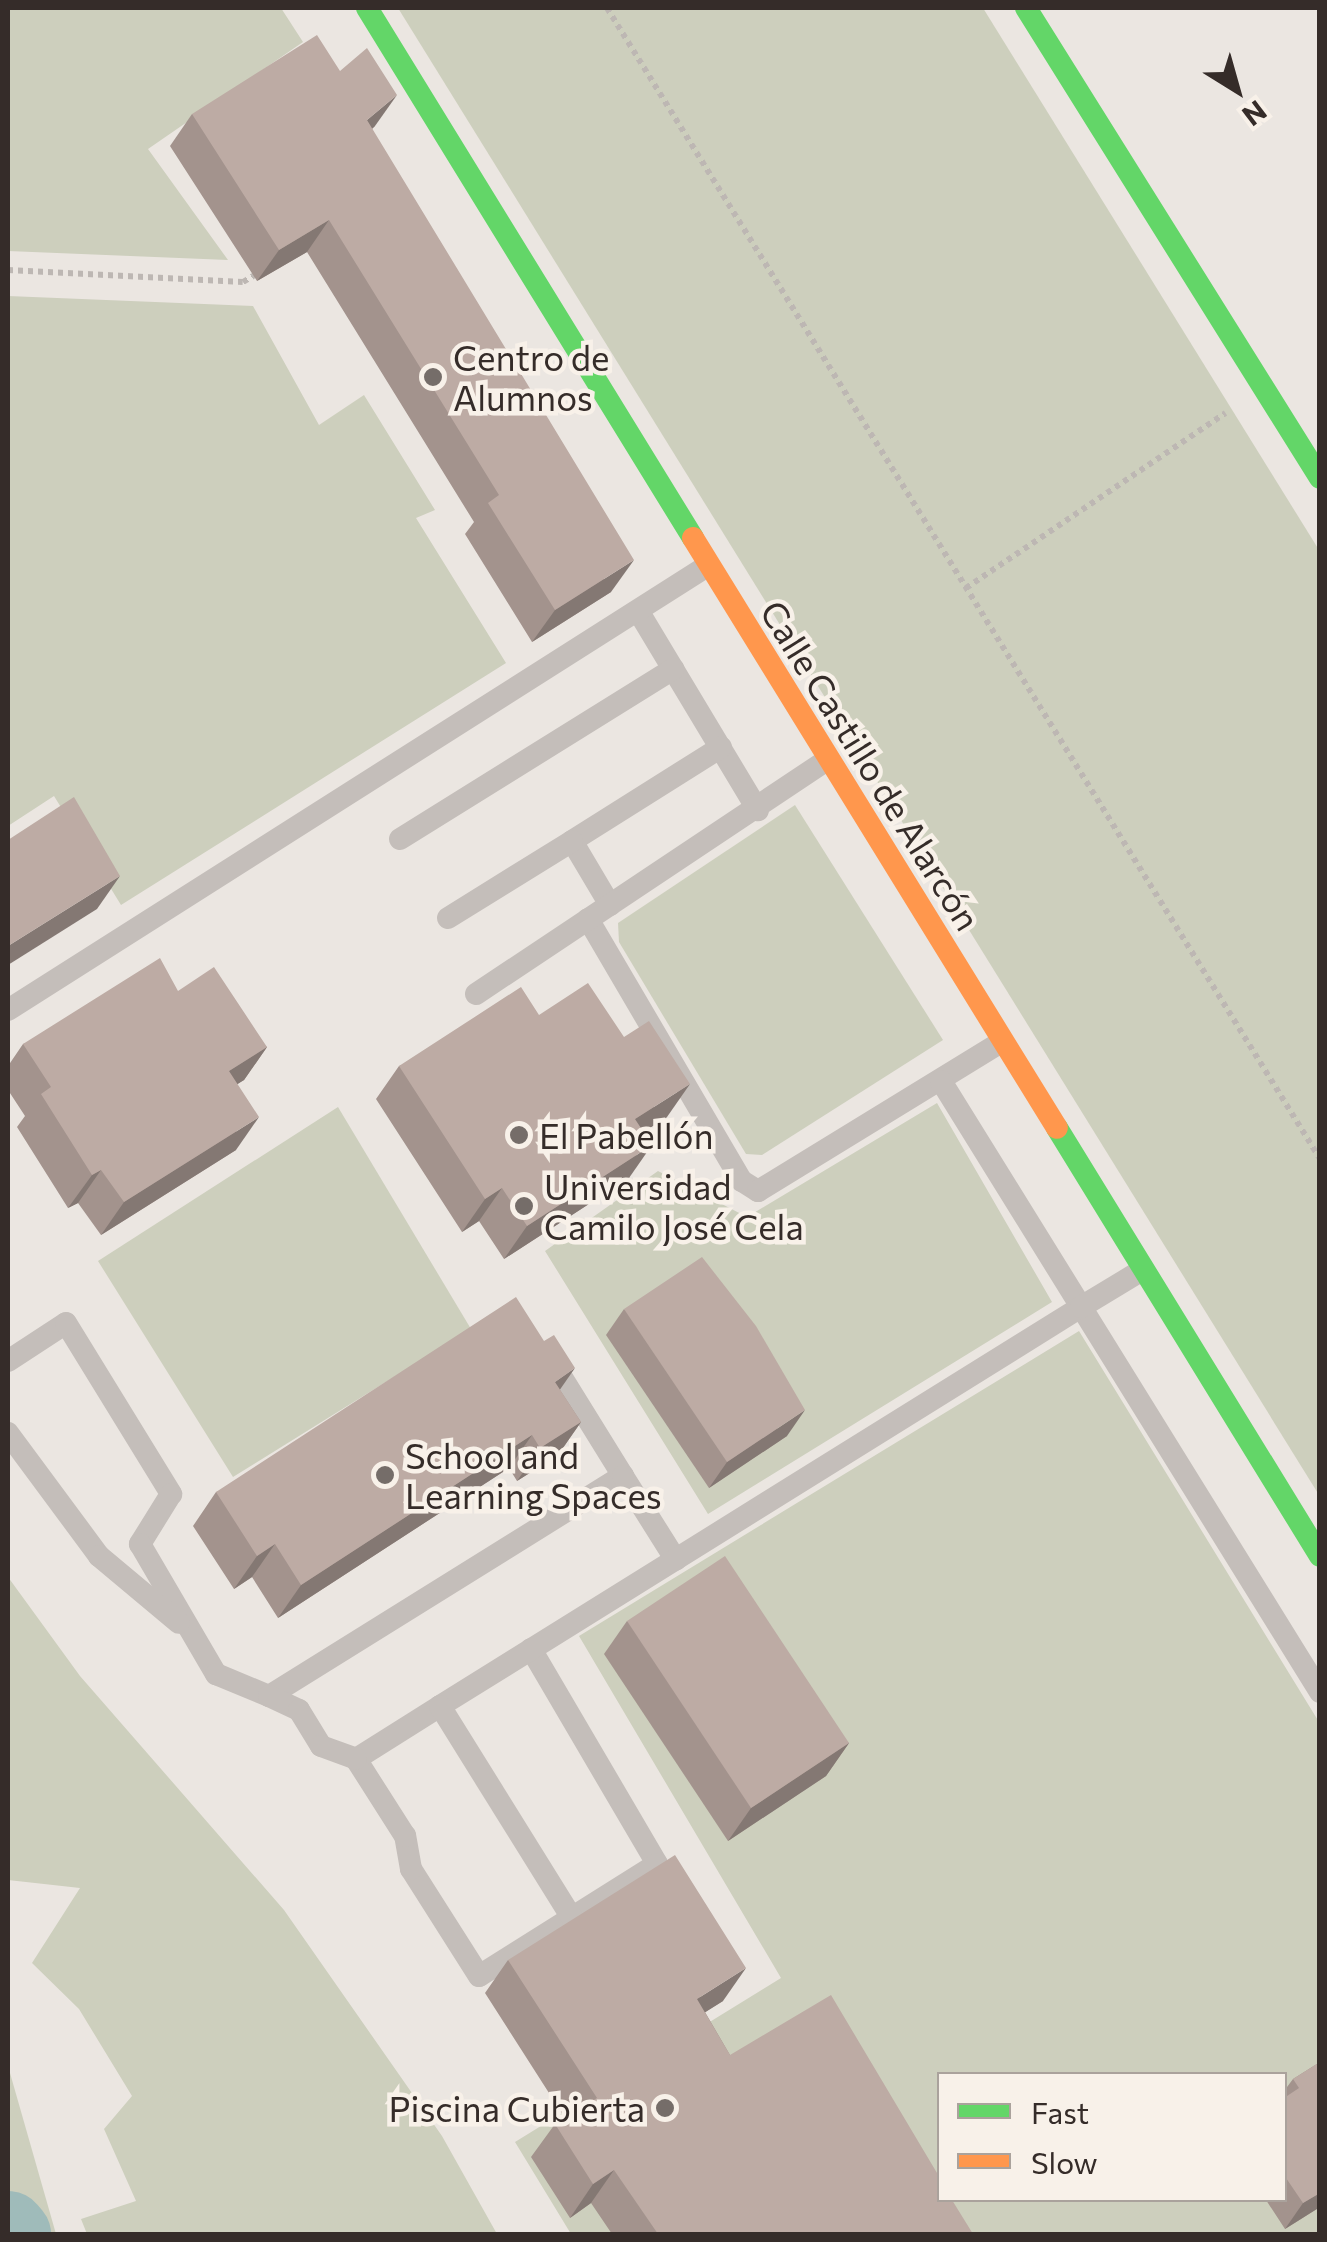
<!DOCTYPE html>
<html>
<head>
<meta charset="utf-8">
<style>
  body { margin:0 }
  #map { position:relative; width:1327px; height:2242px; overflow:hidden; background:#ebe6e1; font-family:Commissioner,sans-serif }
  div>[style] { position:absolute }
  .green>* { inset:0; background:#cdcfbd }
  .river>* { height:75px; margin:-37.5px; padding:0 37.5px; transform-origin:37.5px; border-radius:37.5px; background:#9fbbba }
  .path>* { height:6px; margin-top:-3px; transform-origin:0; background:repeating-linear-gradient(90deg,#bdb7b3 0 5px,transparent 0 10px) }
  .lane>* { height:22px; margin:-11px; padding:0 11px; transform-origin:11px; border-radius:11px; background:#c4beba }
  .fast>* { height:22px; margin:-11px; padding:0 11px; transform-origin:11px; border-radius:11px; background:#63d668 }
  .slow>* { height:22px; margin:-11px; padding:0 11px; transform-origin:11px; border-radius:11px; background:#ff974d }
  .wall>* { inset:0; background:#a3938d }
  .shaded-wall>* { inset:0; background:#847873 }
  .building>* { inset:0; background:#bdaba4 }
  .dots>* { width:28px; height:28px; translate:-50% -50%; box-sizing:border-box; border:5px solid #f8f1e9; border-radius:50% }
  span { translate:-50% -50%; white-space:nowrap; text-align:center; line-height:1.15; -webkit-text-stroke:9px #f8f1e9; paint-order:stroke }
  .poi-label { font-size:35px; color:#352c29 }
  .left { translate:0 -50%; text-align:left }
  .right { translate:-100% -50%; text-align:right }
  .street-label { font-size:35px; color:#352c29 }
  .frame { position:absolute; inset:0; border:10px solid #352c29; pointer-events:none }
  .legend { position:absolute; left:937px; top:2072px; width:350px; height:130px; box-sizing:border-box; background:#f8f1e9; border:2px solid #aaa29c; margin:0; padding:12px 18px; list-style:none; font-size:30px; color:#352c29 }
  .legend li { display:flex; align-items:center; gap:20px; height:50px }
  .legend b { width:50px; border:2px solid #aaa29c }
  .north { position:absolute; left:1187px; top:40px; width:100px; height:100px; -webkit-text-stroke:8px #f8f1e9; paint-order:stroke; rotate:143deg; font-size:28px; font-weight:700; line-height:40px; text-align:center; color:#352c29 }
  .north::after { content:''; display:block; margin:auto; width:35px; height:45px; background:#352c29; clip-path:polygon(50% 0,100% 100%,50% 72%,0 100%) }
</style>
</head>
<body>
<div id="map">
  <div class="green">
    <i style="clip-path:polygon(8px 8px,281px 8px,303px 42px,148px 149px,228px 260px,8px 251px)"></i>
    <i style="clip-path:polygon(398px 8px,983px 8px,1319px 550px,1319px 1495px)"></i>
    <i style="clip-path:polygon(8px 296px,253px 306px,319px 425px,364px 395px,435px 510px,416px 518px,506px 663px,121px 905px,54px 796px,8px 826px)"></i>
    <i style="clip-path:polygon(795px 805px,943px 1040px,762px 1155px,746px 1154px,619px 942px,618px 923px)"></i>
    <i style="clip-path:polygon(937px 1103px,1052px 1302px,708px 1514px,545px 1251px,658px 1171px,747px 1217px)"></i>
    <i style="clip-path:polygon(338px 1107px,471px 1329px,233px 1477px,98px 1261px)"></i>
    <i style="clip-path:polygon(evenodd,1079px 1331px,1319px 1722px,1319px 2234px,571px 2234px,515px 2142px,781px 1978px,579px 1636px,1079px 1331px,939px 2074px,1284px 2074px,1284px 2200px,939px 2200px,939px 2074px)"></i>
    <i style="clip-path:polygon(8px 1577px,80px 1676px,284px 1910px,442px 2136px,497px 2234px,87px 2234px,81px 2219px,136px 2201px,104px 2129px,132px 2096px,79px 2009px,32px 1963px,80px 1888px,8px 1880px)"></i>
    <i style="clip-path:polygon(8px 2066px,56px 2234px,8px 2234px)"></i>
  </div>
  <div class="river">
    <i style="left:8px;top:2228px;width:8px;rotate:50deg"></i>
  </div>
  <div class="path">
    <i style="left:607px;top:8px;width:1354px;rotate:58.22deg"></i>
    <i style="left:8px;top:270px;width:235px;rotate:2.9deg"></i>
    <i style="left:243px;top:282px;width:17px;rotate:-31deg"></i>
    <i style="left:966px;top:588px;width:313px;rotate:-34deg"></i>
  </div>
  <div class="lane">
    <i style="left:640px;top:614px;width:229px;rotate:59deg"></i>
    <i style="left:400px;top:839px;width:322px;rotate:-31.9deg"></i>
    <i style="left:610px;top:905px;width:74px;rotate:-120.7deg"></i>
    <i style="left:572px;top:841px;width:176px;rotate:-32.2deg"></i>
    <i style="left:448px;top:918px;width:146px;rotate:-31.8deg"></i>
    <i style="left:588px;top:919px;width:304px;rotate:59.6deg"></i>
    <i style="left:742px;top:1181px;width:19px;rotate:32deg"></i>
    <i style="left:758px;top:1191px;width:285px;rotate:-31.5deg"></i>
    <i style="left:476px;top:994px;width:422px;rotate:-33.7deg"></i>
    <i style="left:8px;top:1010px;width:828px;rotate:-32.42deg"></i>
    <i style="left:941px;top:1081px;width:719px;rotate:58.19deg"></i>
    <i style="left:8px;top:1361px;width:69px;rotate:-33.2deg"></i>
    <i style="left:66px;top:1323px;width:201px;rotate:58.4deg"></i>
    <i style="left:171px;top:1494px;width:59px;rotate:121.8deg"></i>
    <i style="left:140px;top:1544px;width:151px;rotate:59.7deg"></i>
    <i style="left:216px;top:1674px;width:57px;rotate:22.5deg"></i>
    <i style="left:269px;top:1696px;width:417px;rotate:-31.9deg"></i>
    <i style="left:623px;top:1476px;width:137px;rotate:-121.8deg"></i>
    <i style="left:8px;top:1433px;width:153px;rotate:53.5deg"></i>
    <i style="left:99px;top:1556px;width:104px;rotate:39.9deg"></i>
    <i style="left:623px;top:1476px;width:99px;rotate:57.8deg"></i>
    <i style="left:531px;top:1649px;width:249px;rotate:59.6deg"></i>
    <i style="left:657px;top:1864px;width:210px;rotate:147.8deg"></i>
    <i style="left:479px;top:1976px;width:127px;rotate:-122.4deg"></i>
    <i style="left:411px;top:1869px;width:34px;rotate:-100deg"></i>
    <i style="left:405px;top:1836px;width:91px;rotate:-122.5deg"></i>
    <i style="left:356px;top:1759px;width:99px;rotate:-32.2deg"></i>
    <i style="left:440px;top:1706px;width:755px;rotate:-31.9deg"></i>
    <i style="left:1081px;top:1307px;width:71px;rotate:-31.2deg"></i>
    <i style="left:269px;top:1696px;width:33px;rotate:25deg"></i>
    <i style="left:299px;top:1710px;width:42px;rotate:58.6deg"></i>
    <i style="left:321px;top:1746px;width:37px;rotate:20deg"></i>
    <i style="left:440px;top:1706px;width:250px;rotate:58.1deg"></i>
  </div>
  <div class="fast">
    <i style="left:367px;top:8px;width:622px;rotate:58.4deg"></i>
    <i style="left:1026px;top:8px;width:554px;rotate:57.97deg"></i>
    <i style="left:1057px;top:1128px;width:502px;rotate:58.43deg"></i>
  </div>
  <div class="slow">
    <i style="left:693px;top:538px;width:693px;rotate:58.33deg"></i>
  </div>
  <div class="wall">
    <i style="clip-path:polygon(192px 114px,375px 126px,372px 129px,611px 592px,532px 642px,465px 534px,474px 522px,307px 252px,257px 281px,170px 146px)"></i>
    <i style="clip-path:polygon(178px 991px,267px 1047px,244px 1080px,237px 1084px,236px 1150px,101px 1235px,78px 1203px,68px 1208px,17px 1127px,25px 1116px,8px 1090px,8px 1066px,23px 1044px)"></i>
    <i style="clip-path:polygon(539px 1015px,667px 1117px,643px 1132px,629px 1178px,504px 1259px,479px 1221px,462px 1232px,376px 1099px,399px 1066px)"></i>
    <i style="clip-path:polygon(624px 1309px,787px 1436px,709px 1488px,606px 1335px)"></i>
    <i style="clip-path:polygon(560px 1390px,581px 1422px,558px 1455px,517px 1481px,509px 1468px,278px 1618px,252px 1577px,234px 1589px,193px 1526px,216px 1492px)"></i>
    <i style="clip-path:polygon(627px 1621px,849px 1743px,826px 1776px,728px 1841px,604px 1654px)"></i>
    <i style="clip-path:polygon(508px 1960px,723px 2001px,705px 2012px,730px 2055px,973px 2234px,612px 2234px,591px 2203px,570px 2218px,531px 2157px,555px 2124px,565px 2118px,485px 1993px)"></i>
    <i style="clip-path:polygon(1320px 2062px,1320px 2207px,1285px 2229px,1266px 2200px,1284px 2200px,1284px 2091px,1293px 2079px)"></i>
  </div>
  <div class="shaded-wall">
    <i style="clip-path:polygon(397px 95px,375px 126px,345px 152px,367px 120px)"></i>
    <i style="clip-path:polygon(329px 220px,307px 252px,257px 281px,279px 250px)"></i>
    <i style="clip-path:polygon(634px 560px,611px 592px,532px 642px,555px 610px)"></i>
    <i style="clip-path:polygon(120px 876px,97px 909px,8px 965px,8px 946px)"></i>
    <i style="clip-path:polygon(267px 1047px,244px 1080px,206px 1104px,229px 1071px)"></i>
    <i style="clip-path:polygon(690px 1084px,667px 1117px,612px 1152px,635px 1119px)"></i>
    <i style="clip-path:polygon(259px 1117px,236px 1150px,101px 1235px,124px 1202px)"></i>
    <i style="clip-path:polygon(652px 1145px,629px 1178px,504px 1259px,527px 1226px)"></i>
    <i style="clip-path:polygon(101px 1170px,78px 1203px,68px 1208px,92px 1175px)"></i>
    <i style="clip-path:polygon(502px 1188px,479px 1221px,462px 1232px,485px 1199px)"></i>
    <i style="clip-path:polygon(575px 1368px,552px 1401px,555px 1382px)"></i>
    <i style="clip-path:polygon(805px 1410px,787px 1436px,709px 1488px,727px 1462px)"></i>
    <i style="clip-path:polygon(581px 1422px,558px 1455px,517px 1481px,540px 1448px)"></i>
    <i style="clip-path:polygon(532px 1435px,509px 1468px,278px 1618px,301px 1585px)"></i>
    <i style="clip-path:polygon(275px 1544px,252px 1577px,234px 1589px,257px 1556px)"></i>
    <i style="clip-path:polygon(849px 1743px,826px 1776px,728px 1841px,751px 1808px)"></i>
    <i style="clip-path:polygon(746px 1968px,723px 2001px,674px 2032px,697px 1999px)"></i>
    <i style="clip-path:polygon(614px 2170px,591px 2203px,570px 2218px,593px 2184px)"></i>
    <i style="clip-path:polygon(1320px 2193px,1320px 2207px,1285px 2229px,1303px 2203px)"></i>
  </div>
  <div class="building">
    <i style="clip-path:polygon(317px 35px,340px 71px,367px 48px,397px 95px,367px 120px,634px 560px,555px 610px,488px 503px,499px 495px,329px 220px,279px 250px,192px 114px)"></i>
    <i style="clip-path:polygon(74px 797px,120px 876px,8px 946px,8px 840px)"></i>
    <i style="clip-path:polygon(160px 958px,178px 991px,214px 967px,267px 1047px,229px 1071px,259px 1117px,124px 1202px,101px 1170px,92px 1175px,41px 1094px,51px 1087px,23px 1044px)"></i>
    <i style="clip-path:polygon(588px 983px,624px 1037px,649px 1021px,690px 1084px,635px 1119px,652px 1145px,527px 1226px,502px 1188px,485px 1199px,399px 1066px,521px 987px,539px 1015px)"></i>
    <i style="clip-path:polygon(702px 1257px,756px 1326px,805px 1410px,727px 1462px,624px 1309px)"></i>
    <i style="clip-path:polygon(516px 1297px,544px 1341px,554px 1335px,575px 1368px,555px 1382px,581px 1422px,540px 1448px,532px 1435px,301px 1585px,275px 1544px,257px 1556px,216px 1492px)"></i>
    <i style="clip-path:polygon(725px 1556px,849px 1743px,751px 1808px,627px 1621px)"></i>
    <i style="clip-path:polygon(675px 1855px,746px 1968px,697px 1999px,730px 2055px,831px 1995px,940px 2178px,940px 2200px,952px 2200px,973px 2234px,658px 2234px,614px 2170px,593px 2184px,555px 2124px,597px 2098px,508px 1960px)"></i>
    <i style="clip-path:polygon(1320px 2062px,1320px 2193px,1303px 2203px,1284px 2175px,1284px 2098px,1299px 2088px,1293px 2079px)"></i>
  </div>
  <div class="dots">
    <i style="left:433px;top:377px;background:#756d69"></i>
    <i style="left:519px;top:1135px;background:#756d69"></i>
    <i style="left:524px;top:1206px;background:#756d69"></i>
    <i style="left:385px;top:1475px;background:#756d69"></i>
    <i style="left:665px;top:2108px;background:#756d69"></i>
  </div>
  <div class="poi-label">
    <span class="left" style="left:453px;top:377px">Centro de<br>Alumnos</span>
    <span class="left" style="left:539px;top:1135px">El Pabellón</span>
    <span class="left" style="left:544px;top:1206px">Universidad<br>Camilo José Cela</span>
    <span class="left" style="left:405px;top:1475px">School and<br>Learning Spaces</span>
    <span class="right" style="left:645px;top:2108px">Piscina Cubierta</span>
  </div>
  <div class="street-label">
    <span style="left:871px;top:765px;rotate:58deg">Calle Castillo de Alarcón</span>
  </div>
  <div class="frame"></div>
  <ul class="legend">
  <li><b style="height:12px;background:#63d668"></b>Fast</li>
  <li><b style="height:12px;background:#ff974d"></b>Slow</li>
  </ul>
  <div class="north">N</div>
</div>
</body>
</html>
